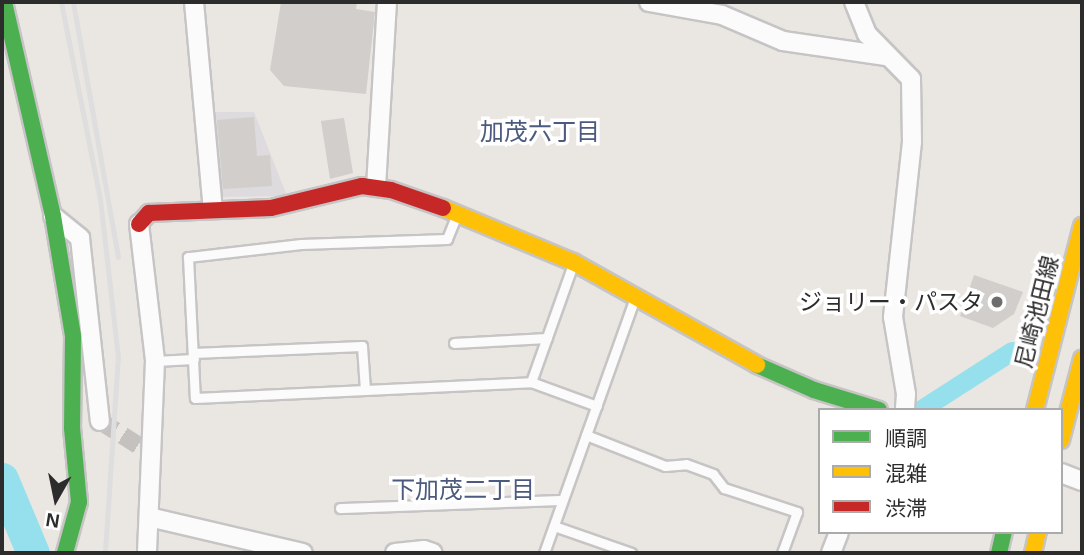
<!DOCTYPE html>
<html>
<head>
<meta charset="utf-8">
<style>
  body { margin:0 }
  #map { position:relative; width:1084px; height:555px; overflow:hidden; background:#eae6e2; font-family:Helvetica,"Noto Sans JP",sans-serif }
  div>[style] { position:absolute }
  .industrial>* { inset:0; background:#dddbdd }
  .canal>* { height:19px; margin:-9.5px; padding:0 9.5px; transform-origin:9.5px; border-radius:9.5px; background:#95e0ec }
  .river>* { height:33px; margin:-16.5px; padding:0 16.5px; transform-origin:16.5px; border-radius:16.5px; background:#95e0ec }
  .building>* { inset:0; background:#d1cecb }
  .street-tunnel>* { height:18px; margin-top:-9px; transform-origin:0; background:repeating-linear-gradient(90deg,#c4c1be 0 18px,transparent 0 27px) }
  .roads { filter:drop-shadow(2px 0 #c6c4c4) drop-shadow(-2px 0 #c6c4c4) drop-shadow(0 2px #c6c4c4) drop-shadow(0 -2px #c6c4c4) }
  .lane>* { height:9px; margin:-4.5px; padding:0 4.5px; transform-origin:4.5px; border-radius:4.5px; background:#fcfbfb }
  .street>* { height:18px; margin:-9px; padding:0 9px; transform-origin:9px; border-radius:9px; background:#fcfbfb }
  .fast>* { height:16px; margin:-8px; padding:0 8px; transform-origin:8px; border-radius:8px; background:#4caf50 }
  .slow>* { height:16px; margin:-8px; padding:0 8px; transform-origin:8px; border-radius:8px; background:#ffc107 }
  .jam>* { height:16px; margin:-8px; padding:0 8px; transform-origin:8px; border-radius:8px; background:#c62828 }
  .rail>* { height:5px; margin:-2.5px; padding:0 2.5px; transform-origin:2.5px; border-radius:2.5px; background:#dededf }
  .dots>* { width:19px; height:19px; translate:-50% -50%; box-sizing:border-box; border:4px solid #fff; border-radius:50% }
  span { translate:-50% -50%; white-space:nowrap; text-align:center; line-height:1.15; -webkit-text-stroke:7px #fff; paint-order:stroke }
  .poi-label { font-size:23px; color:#2c2c2c }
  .right { translate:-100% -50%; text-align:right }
  .street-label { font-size:23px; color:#2c2c2c }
  .neighbourhood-label { font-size:24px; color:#4b5a7e }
  .frame { position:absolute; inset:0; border:4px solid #2c2c2c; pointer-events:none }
  .legend { position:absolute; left:818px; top:408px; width:245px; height:126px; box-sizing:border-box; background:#fff; border:2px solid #ababab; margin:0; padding:9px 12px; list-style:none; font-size:21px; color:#2c2c2c }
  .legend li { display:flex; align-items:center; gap:14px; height:35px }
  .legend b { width:35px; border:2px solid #ababab }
  .north { position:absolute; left:21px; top:464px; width:70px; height:70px; -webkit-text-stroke:5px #fff; paint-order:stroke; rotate:189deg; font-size:19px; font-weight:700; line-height:28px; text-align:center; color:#2c2c2c }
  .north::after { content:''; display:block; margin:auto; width:24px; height:32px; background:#2c2c2c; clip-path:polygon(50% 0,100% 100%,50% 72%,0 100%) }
</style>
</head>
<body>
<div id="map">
  <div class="industrial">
    <i style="clip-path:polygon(212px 112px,254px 112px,287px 196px,217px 197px)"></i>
  </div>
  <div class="canal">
    <i style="left:920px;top:410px;width:109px;rotate:-32.7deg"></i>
  </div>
  <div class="river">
    <i style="left:2px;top:479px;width:80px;rotate:67.3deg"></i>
  </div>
  <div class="building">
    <i style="clip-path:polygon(281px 2px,357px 2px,356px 9px,375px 12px,366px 94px,284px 86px,270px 70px)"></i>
    <i style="clip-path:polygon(254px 117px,257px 156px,270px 155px,272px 186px,223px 189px,217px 120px)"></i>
    <i style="clip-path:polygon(344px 118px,353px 173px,330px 179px,321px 121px)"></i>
    <i style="clip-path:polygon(974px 275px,1023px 292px,1014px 314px,993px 328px,960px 316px)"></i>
  </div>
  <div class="street-tunnel">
    <i style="left:100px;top:421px;width:59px;rotate:32.6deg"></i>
  </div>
  <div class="roads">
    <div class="lane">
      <i style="left:457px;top:214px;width:27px;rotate:112deg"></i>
      <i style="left:447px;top:239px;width:146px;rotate:178deg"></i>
      <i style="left:301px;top:244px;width:114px;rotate:173.4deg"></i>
      <i style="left:188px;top:257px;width:141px;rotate:87.2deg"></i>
      <i style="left:195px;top:398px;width:336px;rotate:-2.7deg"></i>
      <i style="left:531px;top:382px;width:70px;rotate:20deg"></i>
      <i style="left:454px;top:343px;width:93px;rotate:-3.1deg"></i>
      <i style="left:193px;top:353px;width:169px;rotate:-2.4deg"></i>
      <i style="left:362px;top:346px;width:44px;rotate:86.1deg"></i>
      <i style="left:155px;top:361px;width:39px;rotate:-3deg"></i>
      <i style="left:531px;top:382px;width:125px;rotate:-70.4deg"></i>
      <i style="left:586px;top:435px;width:85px;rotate:21.4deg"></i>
      <i style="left:665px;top:466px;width:21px;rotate:-5deg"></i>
      <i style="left:686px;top:464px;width:29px;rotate:20deg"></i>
      <i style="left:713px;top:474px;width:18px;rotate:52deg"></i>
      <i style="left:724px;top:488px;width:77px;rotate:18.2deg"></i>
      <i style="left:797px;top:512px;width:44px;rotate:110.1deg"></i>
      <i style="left:340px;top:508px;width:222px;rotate:-2.1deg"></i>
      <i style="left:554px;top:526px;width:82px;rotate:19.3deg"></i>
      <i style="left:544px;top:553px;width:271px;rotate:-70.4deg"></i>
    </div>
    <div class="street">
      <i style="left:194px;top:2px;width:208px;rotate:84.8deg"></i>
      <i style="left:649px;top:2px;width:74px;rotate:10.1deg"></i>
      <i style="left:722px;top:15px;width:66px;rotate:23.1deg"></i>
      <i style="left:783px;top:41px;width:104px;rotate:8.3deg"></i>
      <i style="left:854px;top:2px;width:35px;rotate:68deg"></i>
      <i style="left:867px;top:34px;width:63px;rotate:45.6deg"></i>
      <i style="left:911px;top:79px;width:63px;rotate:89.1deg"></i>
      <i style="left:912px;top:142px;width:176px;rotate:96.2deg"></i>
      <i style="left:893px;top:317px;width:78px;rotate:80.4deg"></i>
      <i style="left:906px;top:394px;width:16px;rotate:94deg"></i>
      <i style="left:376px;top:187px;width:185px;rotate:-86.6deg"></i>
      <i style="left:53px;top:216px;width:35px;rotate:39deg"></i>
      <i style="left:80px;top:238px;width:184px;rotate:83.8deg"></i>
      <i style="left:139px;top:224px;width:138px;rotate:83.3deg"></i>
      <i style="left:155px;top:361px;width:192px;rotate:92.4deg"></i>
      <i style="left:1061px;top:473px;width:22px;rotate:21deg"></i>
      <i style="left:149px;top:517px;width:158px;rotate:13.2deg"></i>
      <i style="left:395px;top:553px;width:29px;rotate:-6deg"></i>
      <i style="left:424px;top:550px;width:9px;rotate:18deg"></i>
      <i style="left:831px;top:553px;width:22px;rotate:-69deg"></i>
    </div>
    <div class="fast">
      <i style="left:4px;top:2px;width:220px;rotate:77.1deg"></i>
      <i style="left:53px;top:216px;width:122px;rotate:80.5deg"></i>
      <i style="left:73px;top:336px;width:92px;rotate:90.6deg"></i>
      <i style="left:72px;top:428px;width:74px;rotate:84.6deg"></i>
      <i style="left:79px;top:502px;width:53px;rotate:105.4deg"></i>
      <i style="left:757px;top:365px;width:62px;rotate:23.7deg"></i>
      <i style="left:814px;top:390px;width:68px;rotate:17.1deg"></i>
      <i style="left:999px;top:553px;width:22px;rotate:-77deg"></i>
    </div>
    <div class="slow">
      <i style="left:443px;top:208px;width:141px;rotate:22.6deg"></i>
      <i style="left:573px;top:262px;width:211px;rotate:29.2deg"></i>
      <i style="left:1035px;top:410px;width:190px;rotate:-75.7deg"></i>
      <i style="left:1061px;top:440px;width:84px;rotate:-75.5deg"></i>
      <i style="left:1033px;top:553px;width:22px;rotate:-77deg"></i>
    </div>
    <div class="jam">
      <i style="left:139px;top:224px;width:15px;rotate:-48deg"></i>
      <i style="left:149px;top:213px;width:122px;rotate:-2.3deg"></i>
      <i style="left:271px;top:208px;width:94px;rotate:-13.6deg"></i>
      <i style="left:362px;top:186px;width:29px;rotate:8deg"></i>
      <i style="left:391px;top:190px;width:55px;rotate:19.1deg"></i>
    </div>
  </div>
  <div class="rail">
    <i style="left:61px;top:2px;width:201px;rotate:78.8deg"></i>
    <i style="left:100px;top:199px;width:158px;rotate:83.5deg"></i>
    <i style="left:118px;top:356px;width:197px;rotate:93.8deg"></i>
    <i style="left:73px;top:2px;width:259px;rotate:80deg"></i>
  </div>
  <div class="dots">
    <i style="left:997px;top:302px;background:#6e6d6c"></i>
  </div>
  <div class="poi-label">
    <span class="right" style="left:983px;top:302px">ジョリー・パスタ</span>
  </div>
  <div class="street-label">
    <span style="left:1037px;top:312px;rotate:-76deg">尼崎池田線</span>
  </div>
  <div class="neighbourhood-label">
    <span style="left:540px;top:132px">加茂六丁目</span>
    <span style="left:463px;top:490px">下加茂二丁目</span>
  </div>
  <div class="frame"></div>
  <ul class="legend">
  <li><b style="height:9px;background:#4caf50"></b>順調</li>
  <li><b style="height:9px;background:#ffc107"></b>混雑</li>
  <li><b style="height:9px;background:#c62828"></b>渋滞</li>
  </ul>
  <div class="north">N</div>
</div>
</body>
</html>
